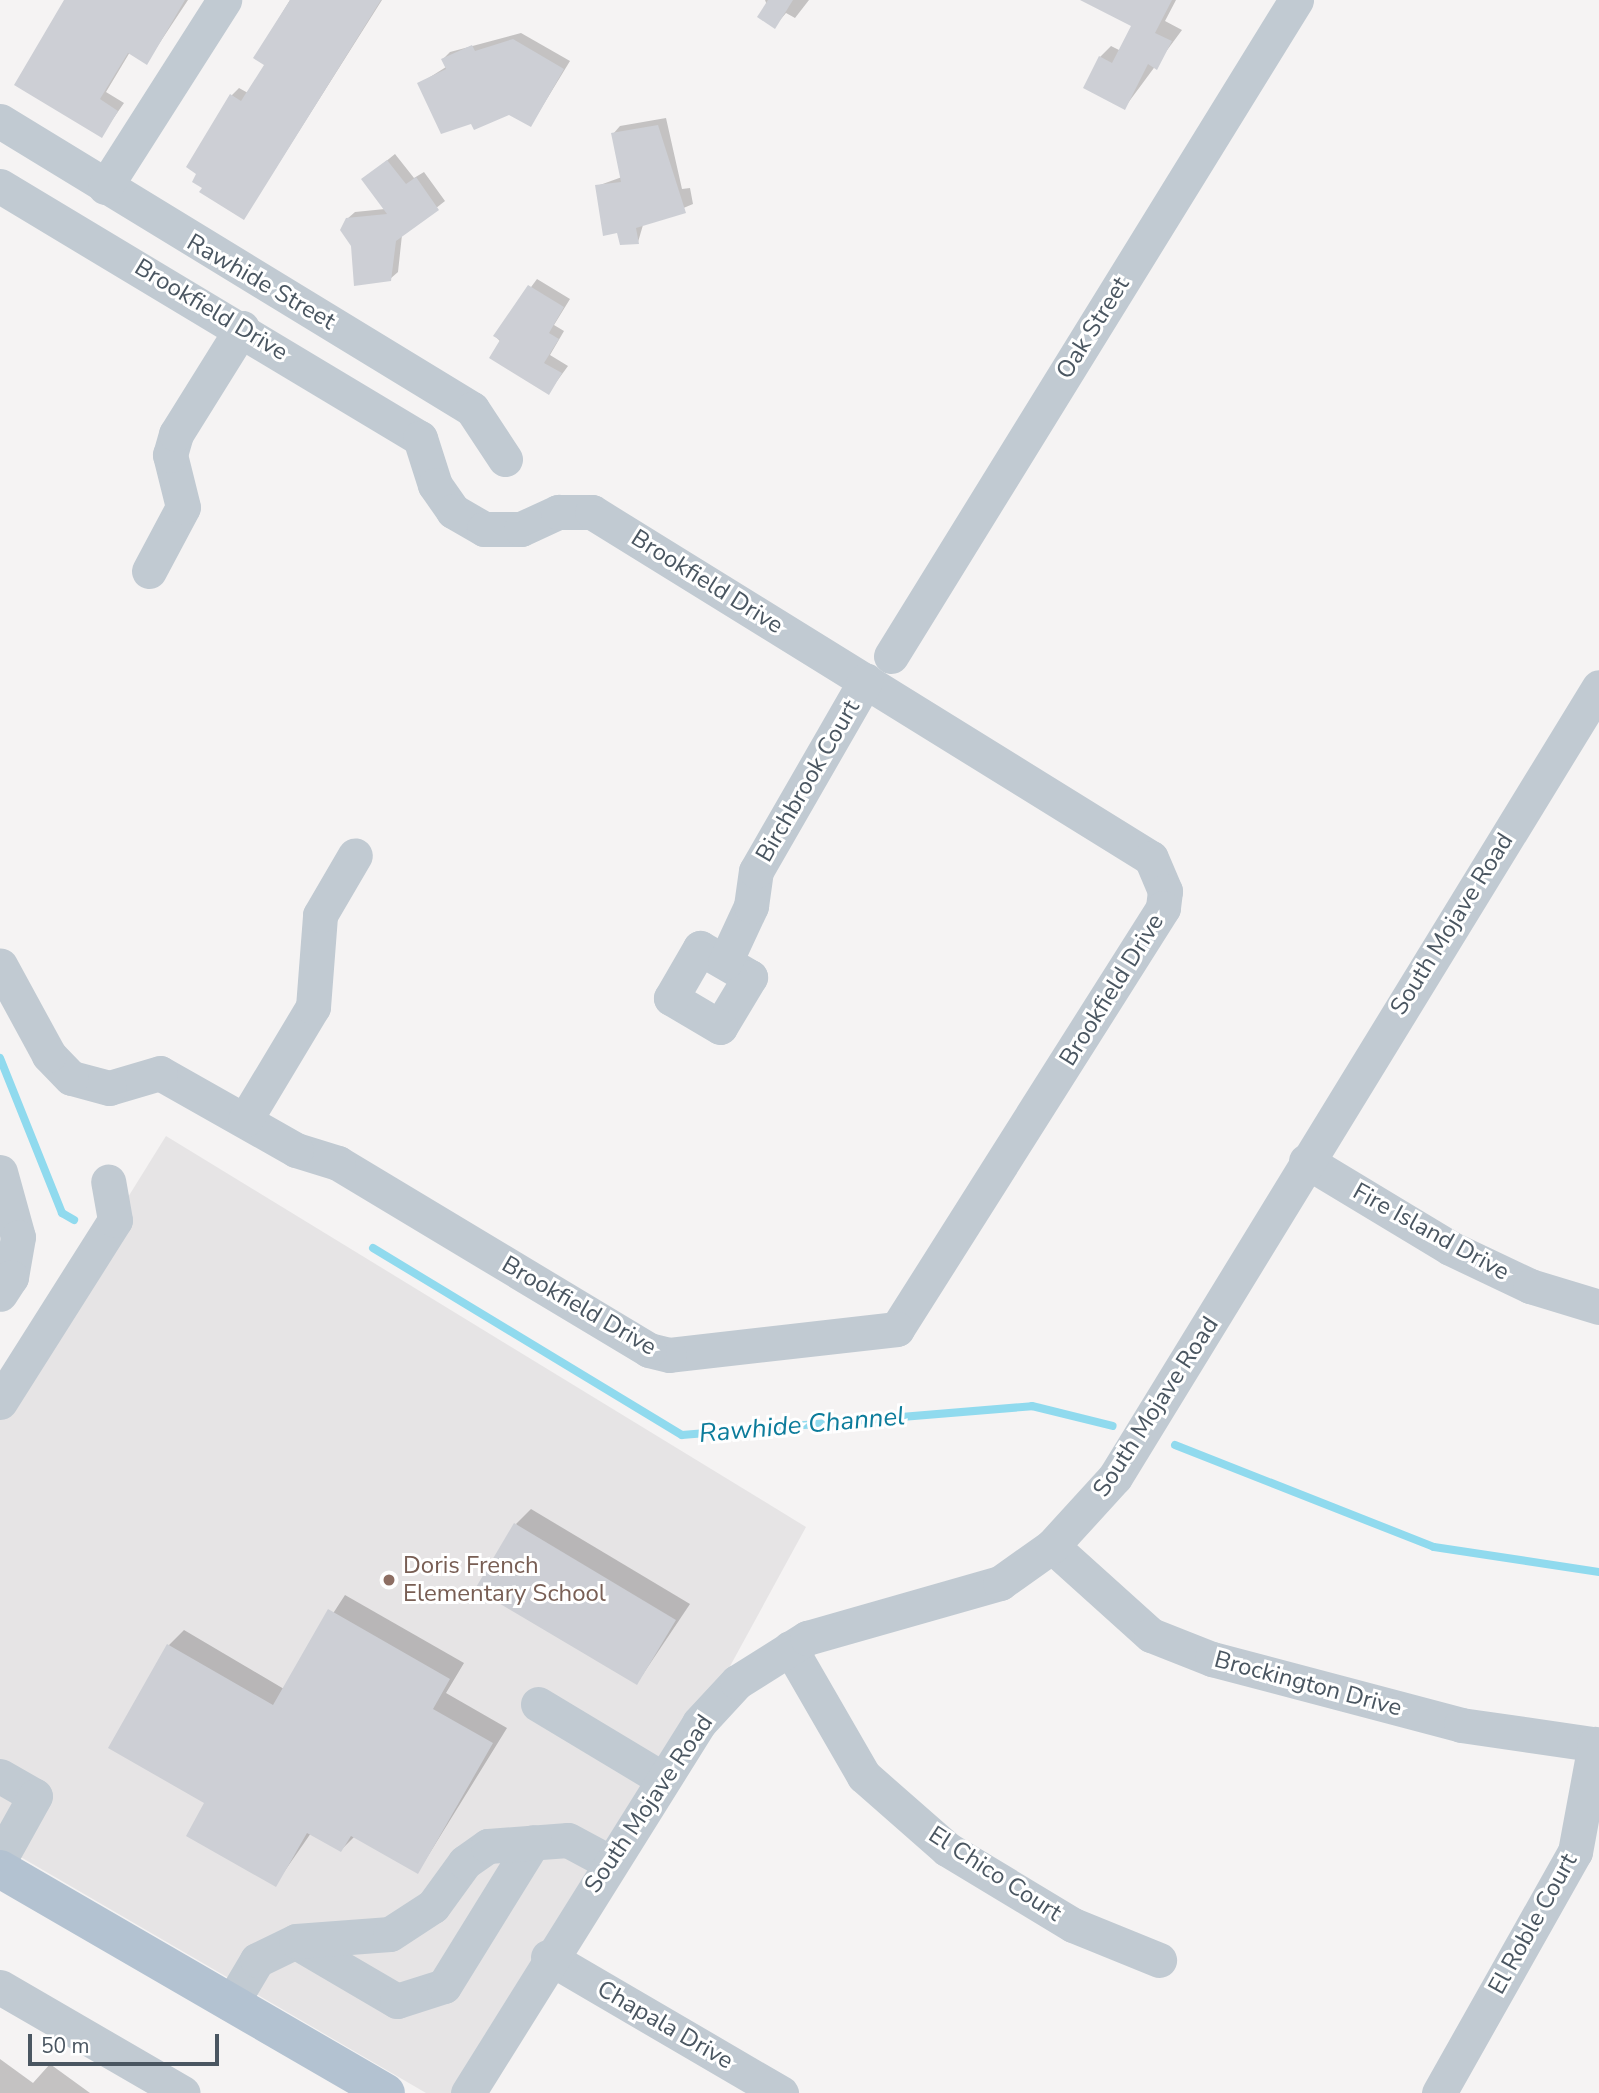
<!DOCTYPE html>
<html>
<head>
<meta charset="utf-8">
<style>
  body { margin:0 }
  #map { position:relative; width:1599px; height:2093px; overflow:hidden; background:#f5f3f3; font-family:"Nunito Sans",sans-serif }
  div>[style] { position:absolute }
  .education>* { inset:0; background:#e6e4e5 }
  .shadow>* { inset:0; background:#0003 }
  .stream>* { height:8px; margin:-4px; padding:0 4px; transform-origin:4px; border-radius:4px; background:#90daee }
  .building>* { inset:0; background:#cdcfd5 }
  .minor>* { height:35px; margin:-17.5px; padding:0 17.5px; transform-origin:17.5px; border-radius:17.5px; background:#c1cad2 }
  .major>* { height:38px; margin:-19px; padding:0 19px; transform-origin:19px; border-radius:19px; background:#b3c2d1 }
  .dots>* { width:19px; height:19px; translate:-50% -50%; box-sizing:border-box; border:4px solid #fff; border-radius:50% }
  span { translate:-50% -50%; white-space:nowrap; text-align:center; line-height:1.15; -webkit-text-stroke:6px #fff; paint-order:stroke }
  .street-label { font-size:24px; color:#4a5661 }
  .education-label { font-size:24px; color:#785e54 }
  .left { translate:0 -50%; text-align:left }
  .water-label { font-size:26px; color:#0c7c9b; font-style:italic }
  .scale { position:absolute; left:28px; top:2034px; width:191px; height:32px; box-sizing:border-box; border:4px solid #4a5661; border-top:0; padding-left:9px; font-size:21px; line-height:24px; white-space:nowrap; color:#4a5661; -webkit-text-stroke:5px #fff; paint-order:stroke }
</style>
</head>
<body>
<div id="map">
  <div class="education">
    <i style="clip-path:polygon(166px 1136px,806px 1527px,699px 1723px,463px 2093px,426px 2093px,0 1845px,0 1403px)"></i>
  </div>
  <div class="shadow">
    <i style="clip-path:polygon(67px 0,188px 0,147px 62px,130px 52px,106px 92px,124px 103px,101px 136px)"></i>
    <i style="clip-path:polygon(290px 0,382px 0,244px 218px,232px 95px,239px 88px,248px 93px,266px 64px,255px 58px)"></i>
    <i style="clip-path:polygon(765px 0,809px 0,795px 18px,786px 13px,775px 26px)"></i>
    <i style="clip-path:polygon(1084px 0,1176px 0,1165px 21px,1182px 30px,1125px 107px,1100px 57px,1111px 46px,1121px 51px,1134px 25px)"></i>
    <i style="clip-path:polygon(521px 33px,570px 61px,531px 125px,509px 113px,472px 122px,419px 84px,446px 67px,443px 59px,450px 52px)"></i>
    <i style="clip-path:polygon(666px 118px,682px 189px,690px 188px,693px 204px,643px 225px,638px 242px,619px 231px,597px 186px,622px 177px,613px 134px,620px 126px)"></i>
    <i style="clip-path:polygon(395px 154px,414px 178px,424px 172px,445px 201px,402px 235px,398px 272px,390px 279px,352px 246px,347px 219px,355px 212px,385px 209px,364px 179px)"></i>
    <i style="clip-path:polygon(537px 279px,570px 299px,554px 325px,564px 331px,550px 355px,568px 366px,549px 392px,495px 336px)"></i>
    <i style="clip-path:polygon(531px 1509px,690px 1604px,637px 1683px,516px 1524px)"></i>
    <i style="clip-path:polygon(345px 1595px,464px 1663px,446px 1693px,507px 1728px,418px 1872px,355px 1836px,341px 1850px,311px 1833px,275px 1885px,207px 1803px,169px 1645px,184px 1630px,284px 1689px)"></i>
    <i style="clip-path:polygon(0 2059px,33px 2083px,50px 2064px,90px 2093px,0 2093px)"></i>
  </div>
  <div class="stream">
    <i style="left:0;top:1058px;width:167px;rotate:68.2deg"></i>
    <i style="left:62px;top:1213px;width:14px;rotate:30deg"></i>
    <i style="left:373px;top:1248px;width:361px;rotate:31.2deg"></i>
    <i style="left:682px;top:1435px;width:351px;rotate:-4.7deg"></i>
    <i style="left:1032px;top:1406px;width:83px;rotate:13.9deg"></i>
    <i style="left:1175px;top:1445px;width:278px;rotate:21.5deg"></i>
    <i style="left:1434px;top:1547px;width:167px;rotate:8.6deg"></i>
  </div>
  <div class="building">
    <i style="clip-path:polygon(64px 0,185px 0,147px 65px,128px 53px,100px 99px,118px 111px,102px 138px,14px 85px)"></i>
    <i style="clip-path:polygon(290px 0,381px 0,244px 220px,199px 192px,202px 188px,192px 182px,196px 174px,186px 167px,230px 94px,241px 101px,264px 65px,253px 58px)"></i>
    <i style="clip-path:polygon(768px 0,793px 0,775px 29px,757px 17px)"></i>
    <i style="clip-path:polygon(1080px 0,1172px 0,1155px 33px,1172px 41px,1157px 70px,1148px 64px,1125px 110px,1083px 88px,1099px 56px,1112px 63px,1131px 26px)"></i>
    <i style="clip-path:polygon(513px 39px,564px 69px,531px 127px,509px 115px,474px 130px,471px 124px,441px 134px,417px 83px,446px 69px,441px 59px,472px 45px,475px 51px)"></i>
    <i style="clip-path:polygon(658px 125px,686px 213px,636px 228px,639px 244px,620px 245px,617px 233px,603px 236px,595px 185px,621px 182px,611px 133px)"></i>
    <i style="clip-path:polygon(387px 160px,406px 184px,416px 177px,439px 210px,396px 241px,391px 281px,354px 286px,351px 246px,340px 230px,346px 218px,387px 214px,361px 179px)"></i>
    <i style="clip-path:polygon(528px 285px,564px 307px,549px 333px,559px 339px,544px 363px,562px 373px,549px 395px,489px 358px,500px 340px,493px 336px)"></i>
    <i style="clip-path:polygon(514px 1523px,676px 1620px,637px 1685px,475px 1589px)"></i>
    <i style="clip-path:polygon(328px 1609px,450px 1679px,433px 1709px,493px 1743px,418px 1874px,351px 1836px,341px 1852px,307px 1833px,276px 1887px,186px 1836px,204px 1803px,108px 1748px,167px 1644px,273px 1705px)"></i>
  </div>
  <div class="minor">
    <i style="left:0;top:121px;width:553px;rotate:31.39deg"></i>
    <i style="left:472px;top:409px;width:60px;rotate:56.6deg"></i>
    <i style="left:0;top:186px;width:490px;rotate:31deg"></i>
    <i style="left:420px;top:438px;width:49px;rotate:72.3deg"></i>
    <i style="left:435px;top:485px;width:32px;rotate:55deg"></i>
    <i style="left:453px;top:511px;width:36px;rotate:30deg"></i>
    <i style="left:484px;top:529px;width:37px"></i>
    <i style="left:521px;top:529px;width:41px;rotate:-24.7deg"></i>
    <i style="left:558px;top:512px;width:34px"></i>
    <i style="left:592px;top:512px;width:657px;rotate:31.76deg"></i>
    <i style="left:1151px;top:858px;width:36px;rotate:67deg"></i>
    <i style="left:1165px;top:891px;width:17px;rotate:97deg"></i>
    <i style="left:1163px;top:908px;width:498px;rotate:122.3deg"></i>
    <i style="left:897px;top:1329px;width:229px;rotate:173.5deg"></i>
    <i style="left:669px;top:1355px;width:21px;rotate:-166deg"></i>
    <i style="left:649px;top:1350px;width:363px;rotate:-149deg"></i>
    <i style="left:338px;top:1163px;width:44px;rotate:-162.8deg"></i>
    <i style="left:296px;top:1150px;width:156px;rotate:-150.5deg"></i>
    <i style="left:160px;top:1073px;width:53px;rotate:163.6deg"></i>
    <i style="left:109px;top:1088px;width:39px;rotate:-165deg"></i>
    <i style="left:71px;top:1078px;width:32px;rotate:-134deg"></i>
    <i style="left:49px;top:1055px;width:102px;rotate:-118.6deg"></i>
    <i style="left:105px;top:187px;width:222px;rotate:-57.5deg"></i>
    <i style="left:149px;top:571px;width:72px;rotate:-62deg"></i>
    <i style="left:183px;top:507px;width:54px;rotate:-104deg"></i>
    <i style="left:170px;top:455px;width:22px;rotate:-74deg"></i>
    <i style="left:176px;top:434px;width:125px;rotate:-58.1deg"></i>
    <i style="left:891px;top:656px;width:771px;rotate:-58.31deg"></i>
    <i style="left:700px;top:948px;width:58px;rotate:30.1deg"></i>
    <i style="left:750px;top:977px;width:58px;rotate:121deg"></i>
    <i style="left:720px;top:1027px;width:57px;rotate:-149.4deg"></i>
    <i style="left:671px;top:998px;width:58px;rotate:-59.9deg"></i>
    <i style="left:725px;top:962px;width:62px;rotate:-65.1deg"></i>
    <i style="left:751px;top:906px;width:35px;rotate:-82deg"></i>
    <i style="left:756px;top:871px;width:220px;rotate:-60.1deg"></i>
    <i style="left:245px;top:1120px;width:132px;rotate:-59deg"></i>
    <i style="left:313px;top:1007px;width:92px;rotate:-85.6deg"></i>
    <i style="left:320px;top:915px;width:69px;rotate:-59.7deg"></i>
    <i style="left:1306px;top:1161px;width:168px;rotate:31.1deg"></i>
    <i style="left:1450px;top:1248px;width:89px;rotate:25.4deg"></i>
    <i style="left:1530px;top:1286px;width:72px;rotate:16.9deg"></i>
    <i style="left:0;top:1172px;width:67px;rotate:74.5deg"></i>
    <i style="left:18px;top:1237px;width:41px;rotate:99.9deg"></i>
    <i style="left:11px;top:1277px;width:20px;rotate:123deg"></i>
    <i style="left:0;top:1402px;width:215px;rotate:-57.7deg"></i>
    <i style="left:115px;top:1220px;width:39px;rotate:-100deg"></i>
    <i style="left:1052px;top:1546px;width:133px;rotate:42deg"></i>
    <i style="left:1151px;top:1635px;width:66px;rotate:21.5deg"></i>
    <i style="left:1212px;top:1659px;width:258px;rotate:14.8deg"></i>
    <i style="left:1461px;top:1725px;width:139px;rotate:8.2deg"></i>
    <i style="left:790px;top:1648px;width:148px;rotate:60deg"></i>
    <i style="left:864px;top:1776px;width:111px;rotate:41.3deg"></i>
    <i style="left:947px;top:1849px;width:147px;rotate:31.1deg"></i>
    <i style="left:1073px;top:1925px;width:93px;rotate:22.1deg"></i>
    <i style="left:538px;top:1704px;width:146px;rotate:31deg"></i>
    <i style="left:0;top:1776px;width:40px;rotate:29.7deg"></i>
    <i style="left:35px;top:1796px;width:72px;rotate:119.1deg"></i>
    <i style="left:296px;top:1942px;width:117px;rotate:30.3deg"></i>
    <i style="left:397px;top:2001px;width:49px;rotate:-17.7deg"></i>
    <i style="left:444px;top:1986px;width:169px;rotate:-58.3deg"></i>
    <i style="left:548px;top:1957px;width:270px;rotate:30.3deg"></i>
    <i style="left:0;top:1987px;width:211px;rotate:30.1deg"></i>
    <i style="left:231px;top:2004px;width:51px;rotate:-59.4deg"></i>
    <i style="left:257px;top:1960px;width:43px;rotate:-26deg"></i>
    <i style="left:296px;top:1941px;width:94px;rotate:-4.3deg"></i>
    <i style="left:390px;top:1934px;width:51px;rotate:-33.1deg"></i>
    <i style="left:433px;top:1906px;width:54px;rotate:-54deg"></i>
    <i style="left:465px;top:1862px;width:28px;rotate:-35deg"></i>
    <i style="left:488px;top:1846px;width:80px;rotate:-4.3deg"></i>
    <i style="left:568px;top:1840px;width:47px;rotate:28.2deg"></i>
    <i style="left:468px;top:2093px;width:436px;rotate:-58deg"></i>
    <i style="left:699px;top:1723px;width:56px;rotate:-47.2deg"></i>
    <i style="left:737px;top:1682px;width:83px;rotate:-32.2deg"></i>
    <i style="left:807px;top:1638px;width:201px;rotate:-15.9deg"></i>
    <i style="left:1000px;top:1583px;width:64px;rotate:-35.4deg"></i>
    <i style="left:1052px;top:1546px;width:93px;rotate:-47.6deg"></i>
    <i style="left:1115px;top:1477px;width:926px;rotate:-58.51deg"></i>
    <i style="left:1439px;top:2093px;width:277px;rotate:-60.6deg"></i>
    <i style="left:1575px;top:1852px;width:110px;rotate:-79.5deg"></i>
  </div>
  <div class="major">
    <i style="left:0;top:1869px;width:446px;rotate:30.1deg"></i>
  </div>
  <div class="dots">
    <i style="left:389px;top:1580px;background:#8d6e63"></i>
  </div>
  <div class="street-label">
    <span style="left:261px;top:282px;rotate:30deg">Rawhide Street</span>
    <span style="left:211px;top:310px;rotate:31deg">Brookfield Drive</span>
    <span style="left:1093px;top:328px;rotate:-58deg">Oak Street</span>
    <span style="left:707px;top:582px;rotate:32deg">Brookfield Drive</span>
    <span style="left:808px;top:781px;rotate:-60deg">Birchbrook Court</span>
    <span style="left:1452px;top:924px;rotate:-58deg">South Mojave Road</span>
    <span style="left:1112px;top:990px;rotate:-58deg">Brookfield Drive</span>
    <span style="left:1431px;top:1232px;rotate:29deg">Fire Island Drive</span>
    <span style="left:579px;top:1306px;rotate:30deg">Brookfield Drive</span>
    <span style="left:1156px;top:1407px;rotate:-57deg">South Mojave Road</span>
    <span style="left:1308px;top:1684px;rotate:15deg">Brockington Drive</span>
    <span style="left:649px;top:1804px;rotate:-56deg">South Mojave Road</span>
    <span style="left:995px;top:1874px;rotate:33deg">El Chico Court</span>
    <span style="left:1533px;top:1924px;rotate:-61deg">El Roble Court</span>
    <span style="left:665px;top:2025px;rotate:30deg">Chapala Drive</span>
  </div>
  <div class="education-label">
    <span class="left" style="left:403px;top:1580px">Doris French<br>Elementary School</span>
  </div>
  <div class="water-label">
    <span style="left:802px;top:1425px;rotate:-5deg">Rawhide Channel</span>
  </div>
  <div class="scale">50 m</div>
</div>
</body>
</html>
